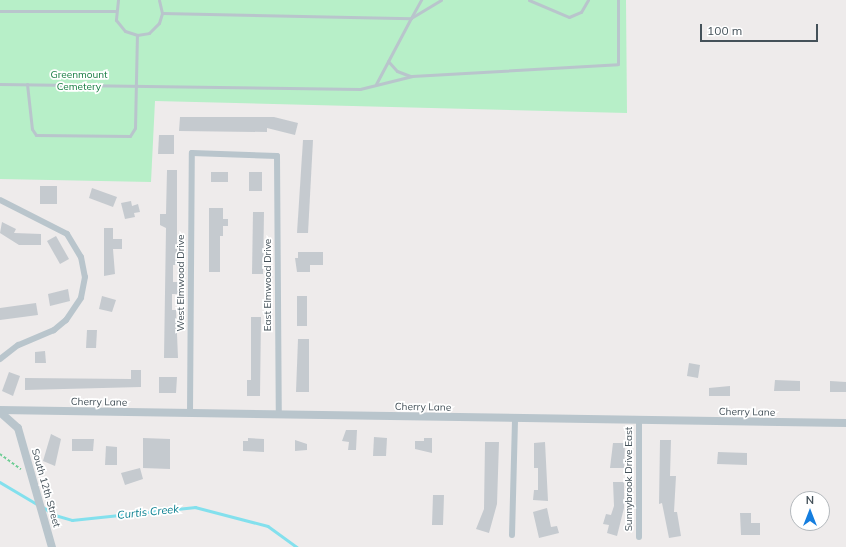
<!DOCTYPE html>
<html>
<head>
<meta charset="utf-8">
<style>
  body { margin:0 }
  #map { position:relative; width:846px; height:547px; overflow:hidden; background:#eeebeb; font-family:Mulish,sans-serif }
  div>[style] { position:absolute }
  .green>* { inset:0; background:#b7efc8 }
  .stream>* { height:2.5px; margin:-1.25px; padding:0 1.25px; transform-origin:1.25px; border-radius:1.25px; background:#83e0ed }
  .building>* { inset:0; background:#c5cacf }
  .path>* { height:1.5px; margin-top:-0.75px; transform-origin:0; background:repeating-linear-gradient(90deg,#6fcd96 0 3px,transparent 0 5px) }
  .service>* { height:3px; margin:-1.5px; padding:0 1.5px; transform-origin:1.5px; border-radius:1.5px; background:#b9c5cc }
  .minor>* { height:6px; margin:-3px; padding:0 3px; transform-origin:3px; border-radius:3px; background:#b9c5cc }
  .tertiary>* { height:8px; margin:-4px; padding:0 4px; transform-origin:4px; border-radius:4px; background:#b9c5cc }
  span { translate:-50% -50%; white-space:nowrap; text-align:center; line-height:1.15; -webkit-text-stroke:3.5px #fff; paint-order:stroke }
  .park-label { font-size:10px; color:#147a3f }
  .street-label { font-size:10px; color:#445159 }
  .water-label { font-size:11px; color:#0a8090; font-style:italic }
  .north { position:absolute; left:790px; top:491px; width:40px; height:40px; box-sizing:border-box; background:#fff; border:1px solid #b4b9bd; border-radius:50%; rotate:0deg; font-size:11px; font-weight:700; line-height:16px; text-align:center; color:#445159 }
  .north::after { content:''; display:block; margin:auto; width:14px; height:18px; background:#157edf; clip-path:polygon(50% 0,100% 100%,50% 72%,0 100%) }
  .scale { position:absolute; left:700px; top:24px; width:118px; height:18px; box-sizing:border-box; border:2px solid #445159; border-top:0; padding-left:5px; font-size:12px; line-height:14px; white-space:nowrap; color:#445159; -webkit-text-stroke:3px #fff; paint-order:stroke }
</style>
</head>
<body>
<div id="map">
  <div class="green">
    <i style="clip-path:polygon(0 0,626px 0,627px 113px,155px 101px,151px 182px,0 179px)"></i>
  </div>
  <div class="stream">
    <i style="left:0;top:482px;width:43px;rotate:30.7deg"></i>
    <i style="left:43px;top:507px;width:14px;rotate:34deg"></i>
    <i style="left:55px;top:515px;width:18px;rotate:16deg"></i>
    <i style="left:72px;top:520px;width:124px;rotate:-6deg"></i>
    <i style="left:195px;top:507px;width:75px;rotate:14.6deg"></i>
    <i style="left:268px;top:526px;width:36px;rotate:36deg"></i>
  </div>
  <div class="building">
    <i style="clip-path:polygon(180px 117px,274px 117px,298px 123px,295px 135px,267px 128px,267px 132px,179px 131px)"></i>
    <i style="clip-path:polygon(159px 135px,174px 135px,174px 154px,158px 154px)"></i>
    <i style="clip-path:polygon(303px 140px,313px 140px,308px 233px,297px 233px)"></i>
    <i style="clip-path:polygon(167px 170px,177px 170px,177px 265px,173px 265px,173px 282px,178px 282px,178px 294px,172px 294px,172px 310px,176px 310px,178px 358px,164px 358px,166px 228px,160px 225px,160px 214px,166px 214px)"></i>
    <i style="clip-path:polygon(211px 172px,228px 172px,228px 182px,211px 182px)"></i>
    <i style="clip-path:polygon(249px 172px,262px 172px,262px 191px,249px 191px)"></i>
    <i style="clip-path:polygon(40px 186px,57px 186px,57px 204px,40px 204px)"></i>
    <i style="clip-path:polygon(92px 188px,117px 197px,113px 207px,89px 198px)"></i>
    <i style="clip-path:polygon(131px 201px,132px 206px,138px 204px,140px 212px,134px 213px,135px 217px,125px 219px,121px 203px)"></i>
    <i style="clip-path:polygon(209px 208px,223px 208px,223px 219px,228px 219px,228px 226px,223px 226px,223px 236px,220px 236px,220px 272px,209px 272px)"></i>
    <i style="clip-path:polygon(253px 212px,264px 212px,263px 274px,252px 274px)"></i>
    <i style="clip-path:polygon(2px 222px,16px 229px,14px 233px,41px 234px,41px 245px,19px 245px,0 233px)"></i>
    <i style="clip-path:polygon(104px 228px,113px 228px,113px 239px,122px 239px,122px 249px,113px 249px,115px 274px,104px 276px)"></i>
    <i style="clip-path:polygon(56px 236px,69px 259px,60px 264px,47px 241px)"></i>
    <i style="clip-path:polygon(298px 252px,323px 252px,323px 265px,310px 265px,310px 272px,297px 272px,295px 258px,298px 258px)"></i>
    <i style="clip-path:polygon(68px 289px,70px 301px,50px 306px,48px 294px)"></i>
    <i style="clip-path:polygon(102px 296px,116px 300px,112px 312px,99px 309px)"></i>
    <i style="clip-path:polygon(297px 296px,307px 296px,307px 326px,297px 326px)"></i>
    <i style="clip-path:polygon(36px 303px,38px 315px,0 320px,0 308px)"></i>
    <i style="clip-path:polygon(251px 317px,261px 317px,260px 396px,247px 396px,247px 380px,251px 380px)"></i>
    <i style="clip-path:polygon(87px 330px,97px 330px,96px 348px,86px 348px)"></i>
    <i style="clip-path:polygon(298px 339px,309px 339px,309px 392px,296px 392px)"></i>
    <i style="clip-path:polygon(45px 351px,46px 363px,35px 363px,35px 352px)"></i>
    <i style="clip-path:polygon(689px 363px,700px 365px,698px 378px,687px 376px)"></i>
    <i style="clip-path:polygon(131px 370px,141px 370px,141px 387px,25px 390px,25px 378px,131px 379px)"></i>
    <i style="clip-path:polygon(9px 372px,20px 376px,13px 396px,2px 391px)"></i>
    <i style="clip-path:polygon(159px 377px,177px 377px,176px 393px,159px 393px)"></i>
    <i style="clip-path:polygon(775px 380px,800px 381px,800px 391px,774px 391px)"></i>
    <i style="clip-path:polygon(830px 381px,846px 382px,846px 392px,830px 392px)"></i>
    <i style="clip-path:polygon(730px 386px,730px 396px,709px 396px,709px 388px)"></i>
    <i style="clip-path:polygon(346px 430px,357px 430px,356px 450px,348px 450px,349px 442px,342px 441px)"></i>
    <i style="clip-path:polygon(51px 434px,61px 439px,55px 466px,43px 461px)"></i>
    <i style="clip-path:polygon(374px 437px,387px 438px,386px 456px,373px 456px)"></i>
    <i style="clip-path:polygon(143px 438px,170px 439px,170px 469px,143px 468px)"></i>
    <i style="clip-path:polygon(248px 438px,264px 439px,264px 452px,243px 451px,243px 441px,248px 441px)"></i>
    <i style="clip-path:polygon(424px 438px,432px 438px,432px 453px,415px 449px,415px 441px,424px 441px)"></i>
    <i style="clip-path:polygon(72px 439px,94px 439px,93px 451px,72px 451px)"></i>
    <i style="clip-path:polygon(295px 440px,307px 444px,307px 450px,295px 451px)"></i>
    <i style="clip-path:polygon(660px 440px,671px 440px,670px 476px,676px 476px,674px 512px,677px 512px,681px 536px,669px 538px,662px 503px,659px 504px)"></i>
    <i style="clip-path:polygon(485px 442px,499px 442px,497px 504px,489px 533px,476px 529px,484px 509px)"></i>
    <i style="clip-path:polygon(545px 442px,548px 501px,533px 500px,534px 490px,538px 490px,538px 468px,534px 468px,534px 443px)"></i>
    <i style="clip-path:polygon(613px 443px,625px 443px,624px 468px,610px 468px)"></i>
    <i style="clip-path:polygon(106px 446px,117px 447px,117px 465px,105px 465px)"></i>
    <i style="clip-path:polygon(718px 452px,747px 453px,747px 465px,717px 464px)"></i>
    <i style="clip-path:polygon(140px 468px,143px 479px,125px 485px,121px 473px)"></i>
    <i style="clip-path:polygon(613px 482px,624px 482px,624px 508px,617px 536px,607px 533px,609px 525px,603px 524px,606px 514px,611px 515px,614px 506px)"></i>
    <i style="clip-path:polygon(433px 495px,444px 495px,443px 525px,432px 525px)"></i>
    <i style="clip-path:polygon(547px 508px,551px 527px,557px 526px,559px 533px,539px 538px,533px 512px)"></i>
    <i style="clip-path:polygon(740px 513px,751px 513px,751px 523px,760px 523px,760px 535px,741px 535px)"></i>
  </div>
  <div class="path">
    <i style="left:0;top:454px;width:26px;rotate:36deg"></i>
  </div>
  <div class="service">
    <i style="left:118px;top:0;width:20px;rotate:96deg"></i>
    <i style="left:116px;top:20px;width:14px;rotate:51deg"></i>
    <i style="left:125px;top:31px;width:13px;rotate:18deg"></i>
    <i style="left:137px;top:35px;width:12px;rotate:-9deg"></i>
    <i style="left:149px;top:33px;width:14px;rotate:-45deg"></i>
    <i style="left:159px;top:23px;width:10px;rotate:-73deg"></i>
    <i style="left:162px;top:13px;width:13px;rotate:-103deg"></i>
    <i style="left:529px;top:0;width:43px;rotate:23deg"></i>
    <i style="left:569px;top:17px;width:13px;rotate:-23deg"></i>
    <i style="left:581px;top:12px;width:14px;rotate:-60deg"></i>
    <i style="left:0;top:11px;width:115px"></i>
    <i style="left:162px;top:13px;width:249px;rotate:1.2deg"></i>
    <i style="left:411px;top:18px;width:21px;rotate:-61deg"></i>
    <i style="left:388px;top:61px;width:13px;rotate:48deg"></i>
    <i style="left:397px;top:71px;width:14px;rotate:21deg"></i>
    <i style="left:0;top:84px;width:360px;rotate:0.8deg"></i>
    <i style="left:360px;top:89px;width:54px;rotate:-14deg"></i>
    <i style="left:412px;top:76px;width:206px;rotate:-3.3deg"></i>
    <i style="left:618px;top:64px;width:64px;rotate:-90deg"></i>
    <i style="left:27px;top:84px;width:45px;rotate:83.7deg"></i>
    <i style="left:32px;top:129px;width:7px;rotate:56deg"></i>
    <i style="left:36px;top:135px;width:94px;rotate:0.6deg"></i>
    <i style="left:130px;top:136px;width:9px;rotate:-58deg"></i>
    <i style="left:135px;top:128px;width:93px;rotate:-88.8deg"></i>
    <i style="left:376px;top:84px;width:75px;rotate:-62.1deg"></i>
    <i style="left:411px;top:18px;width:35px;rotate:-31deg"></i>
  </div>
  <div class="minor">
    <i style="left:0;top:200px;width:75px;rotate:26.9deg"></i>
    <i style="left:67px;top:234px;width:27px;rotate:59deg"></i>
    <i style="left:81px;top:257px;width:20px;rotate:79deg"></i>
    <i style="left:85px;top:277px;width:21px;rotate:101deg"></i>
    <i style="left:81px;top:298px;width:27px;rotate:124deg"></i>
    <i style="left:66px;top:320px;width:16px;rotate:140deg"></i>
    <i style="left:54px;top:330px;width:39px;rotate:157deg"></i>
    <i style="left:18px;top:345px;width:23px;rotate:142deg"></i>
    <i style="left:190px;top:413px;width:260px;rotate:-89.6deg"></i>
    <i style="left:192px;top:153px;width:85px;rotate:2deg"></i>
    <i style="left:277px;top:156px;width:258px;rotate:89.6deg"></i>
    <i style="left:639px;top:420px;width:117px;rotate:90deg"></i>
    <i style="left:512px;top:535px;width:117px;rotate:-88.5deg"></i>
  </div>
  <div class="tertiary">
    <i style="left:0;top:410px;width:846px;rotate:0.88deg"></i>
    <i style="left:0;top:412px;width:24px;rotate:42deg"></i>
    <i style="left:18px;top:428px;width:124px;rotate:74.1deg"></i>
  </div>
  <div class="park-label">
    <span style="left:79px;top:80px">Greenmount<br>Cemetery</span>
  </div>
  <div class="street-label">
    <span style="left:181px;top:283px;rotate:-90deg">West Elmwood Drive</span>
    <span style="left:268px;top:285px;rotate:-90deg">East Elmwood Drive</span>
    <span style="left:99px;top:402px;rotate:1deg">Cherry Lane</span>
    <span style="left:423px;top:407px;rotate:1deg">Cherry Lane</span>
    <span style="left:747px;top:412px;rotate:1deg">Cherry Lane</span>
    <span style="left:629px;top:479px;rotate:-90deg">Sunnybrook Drive East</span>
    <span style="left:46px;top:488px;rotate:74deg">South 12th Street</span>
  </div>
  <div class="water-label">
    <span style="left:148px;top:512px;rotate:-6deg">Curtis Creek</span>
  </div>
  <div class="north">N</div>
  <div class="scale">100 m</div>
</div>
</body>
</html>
